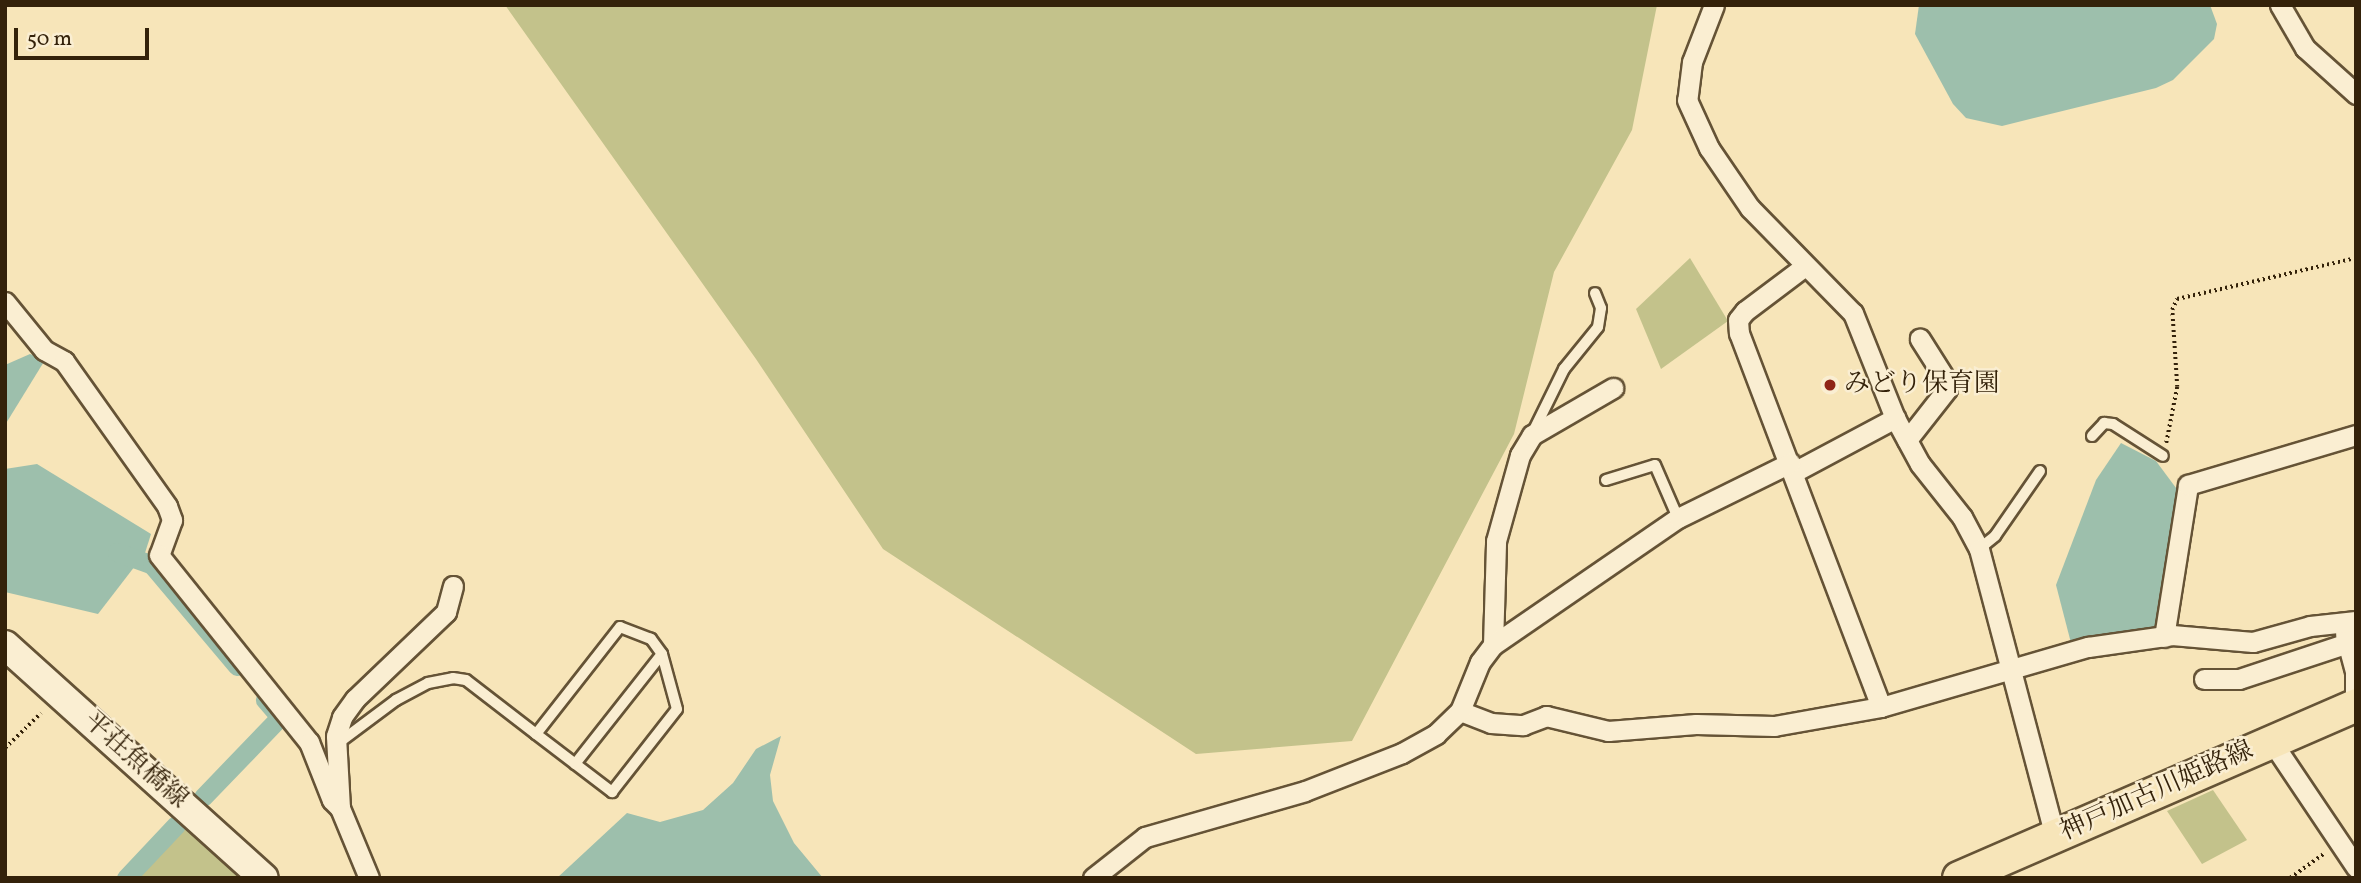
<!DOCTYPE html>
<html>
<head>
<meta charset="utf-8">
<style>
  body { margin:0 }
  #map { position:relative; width:2361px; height:883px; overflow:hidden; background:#f7e5b9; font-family:Vollkorn,"Noto Serif JP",serif }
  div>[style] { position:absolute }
  .green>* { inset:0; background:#c3c28b }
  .water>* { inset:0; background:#9dbfac }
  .canal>* { height:19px; margin:-9.5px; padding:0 9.5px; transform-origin:9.5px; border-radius:9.5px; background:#9dbfac }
  .path>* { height:3.5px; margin-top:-1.75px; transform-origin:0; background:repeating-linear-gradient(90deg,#34220a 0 2px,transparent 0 5.5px) }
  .roads { filter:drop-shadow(2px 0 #655336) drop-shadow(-2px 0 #655336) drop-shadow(0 2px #655336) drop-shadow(0 -2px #655336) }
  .service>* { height:10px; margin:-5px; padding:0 5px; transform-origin:5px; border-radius:5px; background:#faeed2 }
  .minor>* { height:19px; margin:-9.5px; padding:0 9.5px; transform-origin:9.5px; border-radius:9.5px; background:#faeed2 }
  .secondary>* { height:28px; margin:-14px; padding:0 14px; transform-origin:14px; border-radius:14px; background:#faeed2 }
  .primary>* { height:32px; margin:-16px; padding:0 16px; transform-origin:16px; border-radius:16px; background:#f7e5b9 }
  .dots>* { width:19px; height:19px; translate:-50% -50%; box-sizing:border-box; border:4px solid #faeed2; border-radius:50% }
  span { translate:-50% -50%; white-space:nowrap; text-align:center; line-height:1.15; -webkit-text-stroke:5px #faeed2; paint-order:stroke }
  .poi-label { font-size:26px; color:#34220a }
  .left { translate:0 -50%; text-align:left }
  .street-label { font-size:26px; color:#34220a }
  .frame { position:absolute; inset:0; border:7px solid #34220a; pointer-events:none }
  .scale { position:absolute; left:14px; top:28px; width:135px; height:32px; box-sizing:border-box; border:4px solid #34220a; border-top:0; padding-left:9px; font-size:21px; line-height:24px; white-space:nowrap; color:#34220a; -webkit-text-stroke:5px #faeed2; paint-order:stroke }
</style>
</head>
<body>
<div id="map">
  <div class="green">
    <i style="clip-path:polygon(505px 5px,1657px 5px,1632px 130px,1554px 272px,1514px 434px,1352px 741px,1196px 754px,883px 549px,756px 359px)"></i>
    <i style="clip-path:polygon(1690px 258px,1728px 321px,1661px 369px,1636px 309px)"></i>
    <i style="clip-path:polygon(2213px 790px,2247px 840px,2202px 864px,2167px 811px)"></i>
    <i style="clip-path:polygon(187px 822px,249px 878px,131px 878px)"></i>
  </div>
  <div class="water">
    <i style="clip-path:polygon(1919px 5px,2210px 5px,2217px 24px,2214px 39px,2173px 80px,2156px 88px,2002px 126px,1966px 118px,1953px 104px,1915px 34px)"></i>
    <i style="clip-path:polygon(30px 354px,45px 360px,5px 425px,5px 365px)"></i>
    <i style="clip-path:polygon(2121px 443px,2156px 461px,2179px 492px,2155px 633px,2071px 643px,2056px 585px,2096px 480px)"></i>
    <i style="clip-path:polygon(37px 464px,151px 534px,145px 553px,98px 614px,5px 592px,5px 469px)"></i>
    <i style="clip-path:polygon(781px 736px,770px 775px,773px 801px,794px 843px,823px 878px,557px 878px,627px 813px,660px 822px,703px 810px,733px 783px,756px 749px)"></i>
  </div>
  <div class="canal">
    <i style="left:117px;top:552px;width:37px;rotate:20deg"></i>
    <i style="left:152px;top:565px;width:132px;rotate:49.9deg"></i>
    <i style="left:203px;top:797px;width:111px;rotate:-46.1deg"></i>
    <i style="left:280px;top:717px;width:23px;rotate:-131deg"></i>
    <i style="left:126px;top:878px;width:73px;rotate:-46.7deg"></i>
  </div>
  <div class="path">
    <i style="left:2166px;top:443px;width:57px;rotate:-78.9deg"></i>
    <i style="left:2177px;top:387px;width:77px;rotate:-93.7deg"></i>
    <i style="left:2172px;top:310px;width:12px;rotate:-66deg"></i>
    <i style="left:2177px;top:299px;width:184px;rotate:-12.9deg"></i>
    <i style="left:5px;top:748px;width:50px;rotate:-44.2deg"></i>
    <i style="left:2290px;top:878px;width:43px;rotate:-35.5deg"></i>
  </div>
  <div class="roads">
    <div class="service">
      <i style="left:1535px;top:428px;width:66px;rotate:-63.8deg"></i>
      <i style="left:1564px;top:369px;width:54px;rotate:-51deg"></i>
      <i style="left:1598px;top:327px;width:19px;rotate:-81deg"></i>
      <i style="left:1601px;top:308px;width:16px;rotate:-112deg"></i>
      <i style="left:2092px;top:436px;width:18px;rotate:-47deg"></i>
      <i style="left:2104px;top:423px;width:9px;rotate:6deg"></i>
      <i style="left:2113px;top:424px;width:59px;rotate:32.6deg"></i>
      <i style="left:1606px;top:480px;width:51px;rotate:-17deg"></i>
      <i style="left:1655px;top:465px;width:58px;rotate:66.5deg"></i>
      <i style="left:1979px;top:549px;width:21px;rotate:-39deg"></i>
      <i style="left:1995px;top:536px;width:79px;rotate:-55.3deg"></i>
      <i style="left:337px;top:744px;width:74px;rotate:-36.7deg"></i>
      <i style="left:396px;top:700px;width:36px;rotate:-28deg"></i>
      <i style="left:428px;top:683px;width:25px;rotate:-11deg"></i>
      <i style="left:453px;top:678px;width:13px;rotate:9deg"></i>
      <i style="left:466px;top:680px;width:88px;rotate:37.6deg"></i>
      <i style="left:536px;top:734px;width:96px;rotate:37.3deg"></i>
      <i style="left:612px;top:792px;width:105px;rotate:-51.9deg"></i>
      <i style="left:677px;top:709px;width:57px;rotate:-105.3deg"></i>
      <i style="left:662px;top:654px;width:19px;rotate:-126deg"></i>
      <i style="left:651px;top:639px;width:33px;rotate:-159deg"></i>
      <i style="left:620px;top:627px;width:136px;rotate:128.1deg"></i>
      <i style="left:575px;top:764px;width:140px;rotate:-51.7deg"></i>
    </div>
    <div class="minor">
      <i style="left:1714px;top:5px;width:61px;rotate:111.1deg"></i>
      <i style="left:1692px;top:62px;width:38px;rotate:97deg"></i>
      <i style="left:1687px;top:100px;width:53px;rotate:65.4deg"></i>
      <i style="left:1709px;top:148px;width:73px;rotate:55.7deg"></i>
      <i style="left:1750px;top:208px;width:147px;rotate:45.6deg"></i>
      <i style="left:1853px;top:313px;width:113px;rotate:68.2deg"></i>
      <i style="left:1895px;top:418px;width:52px;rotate:61.5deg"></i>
      <i style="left:1920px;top:464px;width:68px;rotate:51.6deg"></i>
      <i style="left:1962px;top:517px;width:36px;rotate:62deg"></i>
      <i style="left:1979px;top:549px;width:297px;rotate:75.2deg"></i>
      <i style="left:2280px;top:5px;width:50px;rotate:59.8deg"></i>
      <i style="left:2305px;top:48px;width:69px;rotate:42deg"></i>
      <i style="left:1805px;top:266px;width:75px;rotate:143.1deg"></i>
      <i style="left:1745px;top:311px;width:11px;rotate:128deg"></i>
      <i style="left:1738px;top:320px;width:13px;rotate:86deg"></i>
      <i style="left:1739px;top:333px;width:400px;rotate:69.2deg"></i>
      <i style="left:5px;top:302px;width:62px;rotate:50.9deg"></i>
      <i style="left:44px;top:350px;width:23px;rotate:29deg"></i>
      <i style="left:64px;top:361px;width:178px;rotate:54.6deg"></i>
      <i style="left:167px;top:506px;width:15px;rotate:70deg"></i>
      <i style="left:172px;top:520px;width:37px;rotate:110deg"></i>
      <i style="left:159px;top:555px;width:240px;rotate:51.3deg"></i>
      <i style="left:309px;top:742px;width:62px;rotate:68.4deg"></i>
      <i style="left:332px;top:800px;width:11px;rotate:45deg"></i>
      <i style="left:1907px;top:440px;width:65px;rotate:-51.9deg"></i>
      <i style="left:1947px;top:389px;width:9px;rotate:-96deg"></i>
      <i style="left:1946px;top:380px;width:49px;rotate:-122.4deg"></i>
      <i style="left:1794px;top:472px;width:115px;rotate:-28.1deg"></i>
      <i style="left:2345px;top:634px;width:38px;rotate:75deg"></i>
      <i style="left:2355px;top:671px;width:35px;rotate:90deg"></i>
      <i style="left:2164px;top:637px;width:154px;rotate:-81deg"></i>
      <i style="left:2188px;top:485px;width:175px;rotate:-16.6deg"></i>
      <i style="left:1493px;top:645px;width:104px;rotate:-88.3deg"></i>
      <i style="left:1496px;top:541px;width:89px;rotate:-74.4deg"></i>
      <i style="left:1520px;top:455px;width:23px;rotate:-59deg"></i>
      <i style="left:1532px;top:435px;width:94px;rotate:-30.1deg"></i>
      <i style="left:2204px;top:679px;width:35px"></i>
      <i style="left:2239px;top:679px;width:115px;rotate:-18.3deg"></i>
      <i style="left:1460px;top:711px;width:33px;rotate:21deg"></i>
      <i style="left:1491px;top:723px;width:32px;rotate:4deg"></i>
      <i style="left:1523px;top:725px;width:25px;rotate:-21deg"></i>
      <i style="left:1546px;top:716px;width:64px;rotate:13.6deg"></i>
      <i style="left:1608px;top:731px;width:88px;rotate:-4.5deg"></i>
      <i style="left:1696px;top:724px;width:78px;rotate:1.5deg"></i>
      <i style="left:1774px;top:726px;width:109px;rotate:-10.1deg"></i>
      <i style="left:1881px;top:707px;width:216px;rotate:-16.2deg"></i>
      <i style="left:2088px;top:647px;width:85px;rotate:-8.1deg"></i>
      <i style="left:2172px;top:635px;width:81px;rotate:4.9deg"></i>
      <i style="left:2253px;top:642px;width:59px;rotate:-15.7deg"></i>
      <i style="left:2310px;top:626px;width:46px;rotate:-6.2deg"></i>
      <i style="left:2272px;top:742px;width:151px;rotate:56.1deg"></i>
      <i style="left:369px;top:878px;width:76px;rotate:-112.5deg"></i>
      <i style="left:340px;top:808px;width:72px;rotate:-93.2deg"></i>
      <i style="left:336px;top:736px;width:20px;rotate:-72deg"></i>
      <i style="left:342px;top:717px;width:22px;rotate:-54deg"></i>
      <i style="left:355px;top:699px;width:126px;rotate:-43.7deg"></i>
      <i style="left:446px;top:612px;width:27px;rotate:-75deg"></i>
      <i style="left:1093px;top:878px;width:66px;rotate:-38.3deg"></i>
      <i style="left:1145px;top:837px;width:166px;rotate:-16deg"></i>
      <i style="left:1305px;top:791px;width:104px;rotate:-21.4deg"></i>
      <i style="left:1402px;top:753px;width:39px;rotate:-29deg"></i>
      <i style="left:1436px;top:734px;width:33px;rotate:-44deg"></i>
      <i style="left:1460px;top:711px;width:53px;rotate:-67.8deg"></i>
      <i style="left:1480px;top:662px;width:21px;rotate:-53deg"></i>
      <i style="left:1493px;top:645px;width:224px;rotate:-34.5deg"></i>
      <i style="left:1678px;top:518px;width:125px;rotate:-26.2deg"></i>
    </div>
    <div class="secondary">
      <i style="left:5px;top:645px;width:348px;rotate:42deg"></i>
    </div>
    <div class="primary">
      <i style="left:1959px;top:878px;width:433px;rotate:-23.5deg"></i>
    </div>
  </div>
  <div class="dots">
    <i style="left:1830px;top:385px;background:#8f2418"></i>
  </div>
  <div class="poi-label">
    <span class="left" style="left:1844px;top:385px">みどり保育園</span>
  </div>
  <div class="street-label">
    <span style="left:135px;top:761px;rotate:42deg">平荘魚橋線</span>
    <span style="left:2157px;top:792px;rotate:-24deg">神戸加古川姫路線</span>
  </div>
  <div class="frame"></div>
  <div class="scale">50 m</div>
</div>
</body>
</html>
